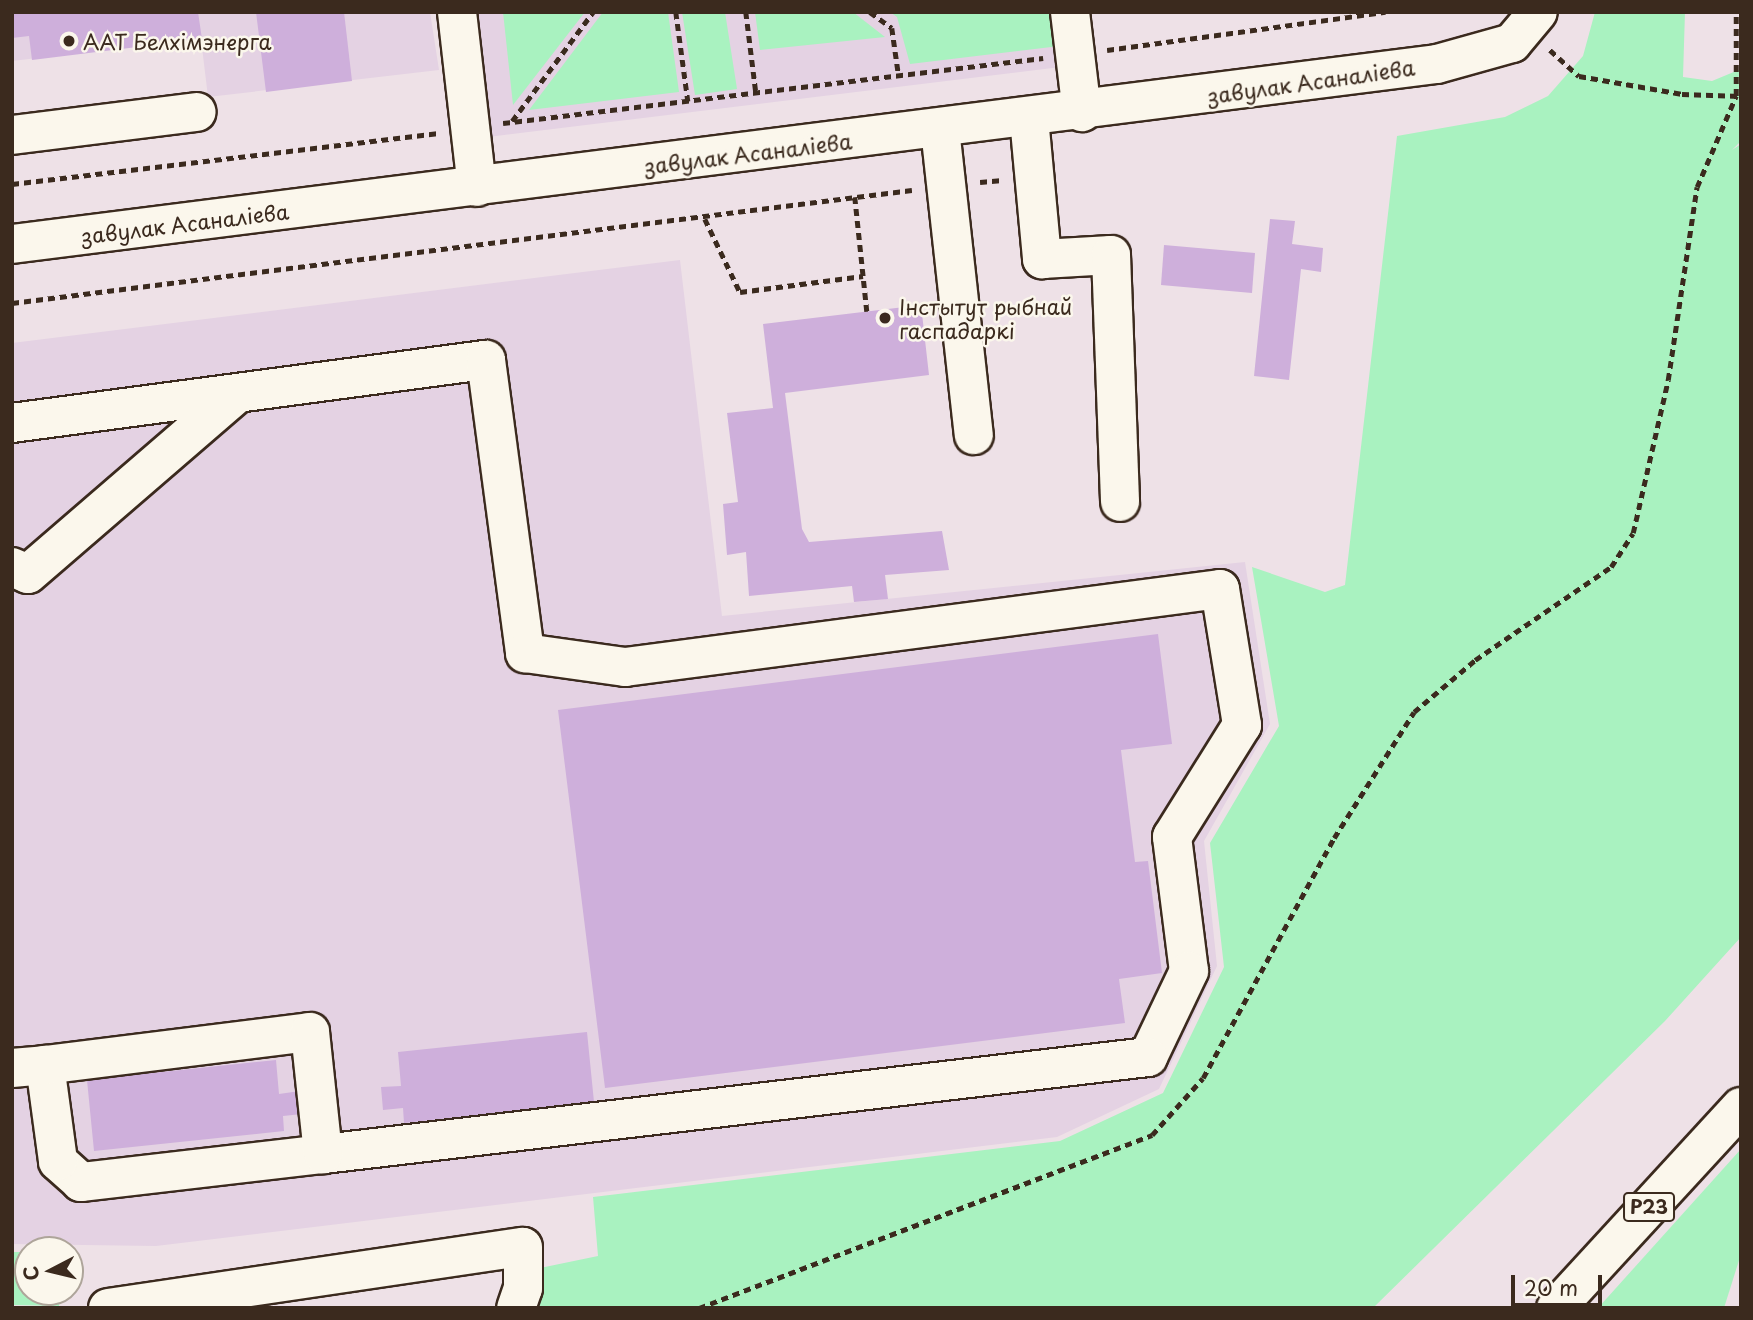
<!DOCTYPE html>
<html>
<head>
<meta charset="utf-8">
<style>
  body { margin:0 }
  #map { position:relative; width:1753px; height:1320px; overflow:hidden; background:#eee1e7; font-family:"Playpen Sans",sans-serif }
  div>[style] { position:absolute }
  .built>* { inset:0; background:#e4d2e3 }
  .green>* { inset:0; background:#a9f2c0 }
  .building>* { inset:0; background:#ceafdb }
  .path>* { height:4.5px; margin-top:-2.25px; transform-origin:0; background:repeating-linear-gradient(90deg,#3b2a1e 0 7px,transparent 0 12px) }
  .roads { filter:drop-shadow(2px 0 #3b2a1e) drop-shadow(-2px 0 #3b2a1e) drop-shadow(0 2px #3b2a1e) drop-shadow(0 -2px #3b2a1e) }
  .minor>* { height:38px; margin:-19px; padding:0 19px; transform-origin:19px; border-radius:19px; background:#fbf7ec }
  .highway>* { height:38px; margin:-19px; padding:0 19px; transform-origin:19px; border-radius:19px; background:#fbf7ec }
  .dots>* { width:19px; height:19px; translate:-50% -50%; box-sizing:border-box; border:4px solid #fbf7ec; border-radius:50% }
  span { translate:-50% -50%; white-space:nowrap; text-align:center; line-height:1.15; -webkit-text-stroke:5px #fbf7ec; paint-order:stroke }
  .shield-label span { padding:2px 5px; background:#fbf7ec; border:2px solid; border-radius:5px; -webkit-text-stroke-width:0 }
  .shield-label { font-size:19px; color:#3b2a1e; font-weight:700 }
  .poi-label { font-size:21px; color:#3b2a1e }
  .left { translate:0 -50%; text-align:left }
  .street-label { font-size:21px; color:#3b2a1e }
  .frame { position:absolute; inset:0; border:14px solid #3b2a1e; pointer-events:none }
  .north { position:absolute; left:14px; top:1236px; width:70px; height:70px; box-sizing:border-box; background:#fbf7ec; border:2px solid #aea59a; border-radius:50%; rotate:263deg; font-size:19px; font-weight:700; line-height:28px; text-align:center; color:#3b2a1e }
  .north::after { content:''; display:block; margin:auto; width:24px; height:32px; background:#3b2a1e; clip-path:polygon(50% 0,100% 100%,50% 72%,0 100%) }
  .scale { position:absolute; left:1511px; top:1275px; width:91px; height:32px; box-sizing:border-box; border:4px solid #3b2a1e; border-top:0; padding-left:9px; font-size:21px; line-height:24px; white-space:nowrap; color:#3b2a1e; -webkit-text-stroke:5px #fbf7ec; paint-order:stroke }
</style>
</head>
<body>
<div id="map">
  <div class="built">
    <i style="clip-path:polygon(12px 12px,430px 12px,439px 70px,208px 97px,201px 39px,12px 61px)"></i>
    <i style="clip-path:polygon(467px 12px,1078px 12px,1085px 64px,480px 138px)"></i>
    <i style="clip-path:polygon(680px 260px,722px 616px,1245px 562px,1270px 724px,1204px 841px,1217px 966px,1159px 1089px,1057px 1137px,156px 1246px,12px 1244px,12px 343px)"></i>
  </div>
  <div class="green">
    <i style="clip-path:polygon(503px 12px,585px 12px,513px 105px)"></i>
    <i style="clip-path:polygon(603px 12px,668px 12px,679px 92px,529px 110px)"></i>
    <i style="clip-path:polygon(682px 12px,725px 12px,737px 89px,695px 95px)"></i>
    <i style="clip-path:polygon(755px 12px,853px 12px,885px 37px,760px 50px)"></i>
    <i style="clip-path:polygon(890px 12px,1064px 12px,1068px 45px,910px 64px,897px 17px)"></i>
    <i style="clip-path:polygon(1595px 12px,1685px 12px,1683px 77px,1712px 81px,1741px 69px,1741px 141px,1732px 150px,1741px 144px,1741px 937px,1665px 1021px,1373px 1308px,532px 1308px,540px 1268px,598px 1256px,593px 1197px,1060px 1141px,1163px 1093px,1224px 967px,1210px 843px,1279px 726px,1252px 567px,1325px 592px,1345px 585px,1397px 136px,1505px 117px,1548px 96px,1583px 56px)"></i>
    <i style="clip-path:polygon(1741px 1149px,1741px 1254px,1724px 1308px,1598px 1308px)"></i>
    <i style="clip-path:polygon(12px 1252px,28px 1252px,28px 1292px,61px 1292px,59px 1306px,12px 1305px)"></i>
  </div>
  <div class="building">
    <i style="clip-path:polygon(12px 12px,198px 12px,202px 39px,32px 60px,29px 36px,12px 38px)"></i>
    <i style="clip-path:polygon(256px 12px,344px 12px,352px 81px,266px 92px)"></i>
    <i style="clip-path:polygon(1270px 219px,1295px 221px,1292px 244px,1323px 248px,1321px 272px,1301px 269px,1289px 380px,1254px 376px)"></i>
    <i style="clip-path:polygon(1164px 245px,1255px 253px,1252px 293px,1161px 285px)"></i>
    <i style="clip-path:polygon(921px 305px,929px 375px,785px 393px,802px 529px,809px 542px,942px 531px,949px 570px,885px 575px,888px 599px,854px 602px,852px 586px,749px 596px,746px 552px,727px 555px,723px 504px,738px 502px,727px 413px,773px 408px,763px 324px)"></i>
    <i style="clip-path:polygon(1158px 634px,1172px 744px,1121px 750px,1135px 862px,1148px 861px,1162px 973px,1119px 979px,1125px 1023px,605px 1088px,558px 710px)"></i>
    <i style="clip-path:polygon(587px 1032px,594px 1102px,404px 1123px,403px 1108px,383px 1110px,381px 1087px,401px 1086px,398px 1052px)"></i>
    <i style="clip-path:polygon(276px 1060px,279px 1094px,300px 1091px,302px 1114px,283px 1116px,284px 1131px,94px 1151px,87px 1080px)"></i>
  </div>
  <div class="path">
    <i style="left:676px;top:12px;width:90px;rotate:82.3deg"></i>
    <i style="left:746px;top:12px;width:81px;rotate:82.9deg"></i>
    <i style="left:870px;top:12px;width:27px;rotate:36deg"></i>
    <i style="left:892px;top:28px;width:49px;rotate:81.9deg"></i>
    <i style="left:1107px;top:50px;width:281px;rotate:-7.8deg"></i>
    <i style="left:1550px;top:50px;width:39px;rotate:42deg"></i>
    <i style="left:1579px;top:76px;width:105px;rotate:9.9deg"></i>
    <i style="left:1682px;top:94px;width:59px;rotate:1.9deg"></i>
    <i style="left:512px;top:121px;width:136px;rotate:-53.4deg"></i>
    <i style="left:503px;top:123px;width:544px;rotate:-6.86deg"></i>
    <i style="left:980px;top:182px;width:23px;rotate:-5deg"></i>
    <i style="left:12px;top:184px;width:430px;rotate:-6.8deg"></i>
    <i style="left:855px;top:197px;width:115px;rotate:84deg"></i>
    <i style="left:705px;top:219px;width:81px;rotate:64.4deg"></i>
    <i style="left:740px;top:292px;width:124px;rotate:-7.4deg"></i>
    <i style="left:12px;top:303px;width:907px;rotate:-7.16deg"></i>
    <i style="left:699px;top:1308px;width:485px;rotate:-20.9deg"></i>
    <i style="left:1152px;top:1135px;width:76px;rotate:-48.2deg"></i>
    <i style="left:1203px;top:1078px;width:273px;rotate:-61.4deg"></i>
    <i style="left:1334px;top:838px;width:149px;rotate:-57.6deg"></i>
    <i style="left:1414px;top:712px;width:80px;rotate:-40.4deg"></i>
    <i style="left:1475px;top:660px;width:165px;rotate:-34.4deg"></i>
    <i style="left:1611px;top:567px;width:40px;rotate:-57.1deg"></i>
    <i style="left:1633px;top:533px;width:157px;rotate:-77.1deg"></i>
    <i style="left:1668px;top:380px;width:195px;rotate:-81.5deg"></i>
    <i style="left:1697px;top:187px;width:99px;rotate:-66.8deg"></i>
    <i style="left:1736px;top:96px;width:84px;rotate:-90deg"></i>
  </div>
  <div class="roads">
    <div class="minor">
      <i style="left:457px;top:12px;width:176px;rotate:83.5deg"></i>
      <i style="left:1070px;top:12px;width:101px;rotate:83.2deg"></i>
      <i style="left:1029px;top:118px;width:142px;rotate:84.7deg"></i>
      <i style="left:1042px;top:259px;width:69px;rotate:-3.3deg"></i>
      <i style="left:1111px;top:255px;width:247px;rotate:87.9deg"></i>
      <i style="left:940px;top:129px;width:308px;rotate:83.7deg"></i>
      <i style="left:12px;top:135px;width:186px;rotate:-7.1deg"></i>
      <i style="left:12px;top:244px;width:1436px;rotate:-7.2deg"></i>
      <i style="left:1437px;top:64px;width:78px;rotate:-15.6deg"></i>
      <i style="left:1512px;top:43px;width:40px;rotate:-50deg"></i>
      <i style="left:12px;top:423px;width:478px;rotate:-7.6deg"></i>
      <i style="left:486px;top:360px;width:296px;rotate:82.4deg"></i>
      <i style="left:525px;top:653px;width:101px;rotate:8deg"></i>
      <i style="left:625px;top:667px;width:600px;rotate:-7.47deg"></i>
      <i style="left:1220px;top:589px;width:138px;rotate:80.8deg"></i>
      <i style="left:1242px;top:725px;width:132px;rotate:122deg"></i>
      <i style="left:1172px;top:837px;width:135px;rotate:82.8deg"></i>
      <i style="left:1189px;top:971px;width:95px;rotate:115.5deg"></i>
      <i style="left:1148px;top:1057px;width:831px;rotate:173.29deg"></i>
      <i style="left:323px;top:1154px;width:244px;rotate:173.4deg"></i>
      <i style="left:81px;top:1182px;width:31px;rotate:-138deg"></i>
      <i style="left:58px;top:1161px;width:97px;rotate:-97.7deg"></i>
      <i style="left:45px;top:1065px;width:267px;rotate:-7.1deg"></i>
      <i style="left:310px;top:1032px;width:123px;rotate:83.9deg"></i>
      <i style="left:12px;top:567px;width:17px;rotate:24deg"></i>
      <i style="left:28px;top:574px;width:277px;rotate:-40.8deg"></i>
      <i style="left:12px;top:1068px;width:33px;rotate:-5deg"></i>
      <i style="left:108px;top:1308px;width:419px;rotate:-8.4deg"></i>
      <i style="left:523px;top:1247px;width:41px;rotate:90deg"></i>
      <i style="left:523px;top:1288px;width:21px;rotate:109deg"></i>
    </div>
    <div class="highway">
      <i style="left:1556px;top:1308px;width:273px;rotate:-47.4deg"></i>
    </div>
  </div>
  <div class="dots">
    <i style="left:69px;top:41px;background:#3b2a1e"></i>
    <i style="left:885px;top:318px;background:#3b2a1e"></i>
  </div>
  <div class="shield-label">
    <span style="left:1649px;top:1207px">Р23</span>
  </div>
  <div class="poi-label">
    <span class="left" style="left:83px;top:41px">ААТ Белхімэнерга</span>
    <span class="left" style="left:899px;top:318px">Інстытут рыбнай<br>гаспадаркі</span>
  </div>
  <div class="street-label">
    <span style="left:1311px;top:81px;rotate:-8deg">завулак Асаналіева</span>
    <span style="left:748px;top:153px;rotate:-7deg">завулак Асаналіева</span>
    <span style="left:185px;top:223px;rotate:-7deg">завулак Асаналіева</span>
  </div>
  <div class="frame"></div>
  <div class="north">С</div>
  <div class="scale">20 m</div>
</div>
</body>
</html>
